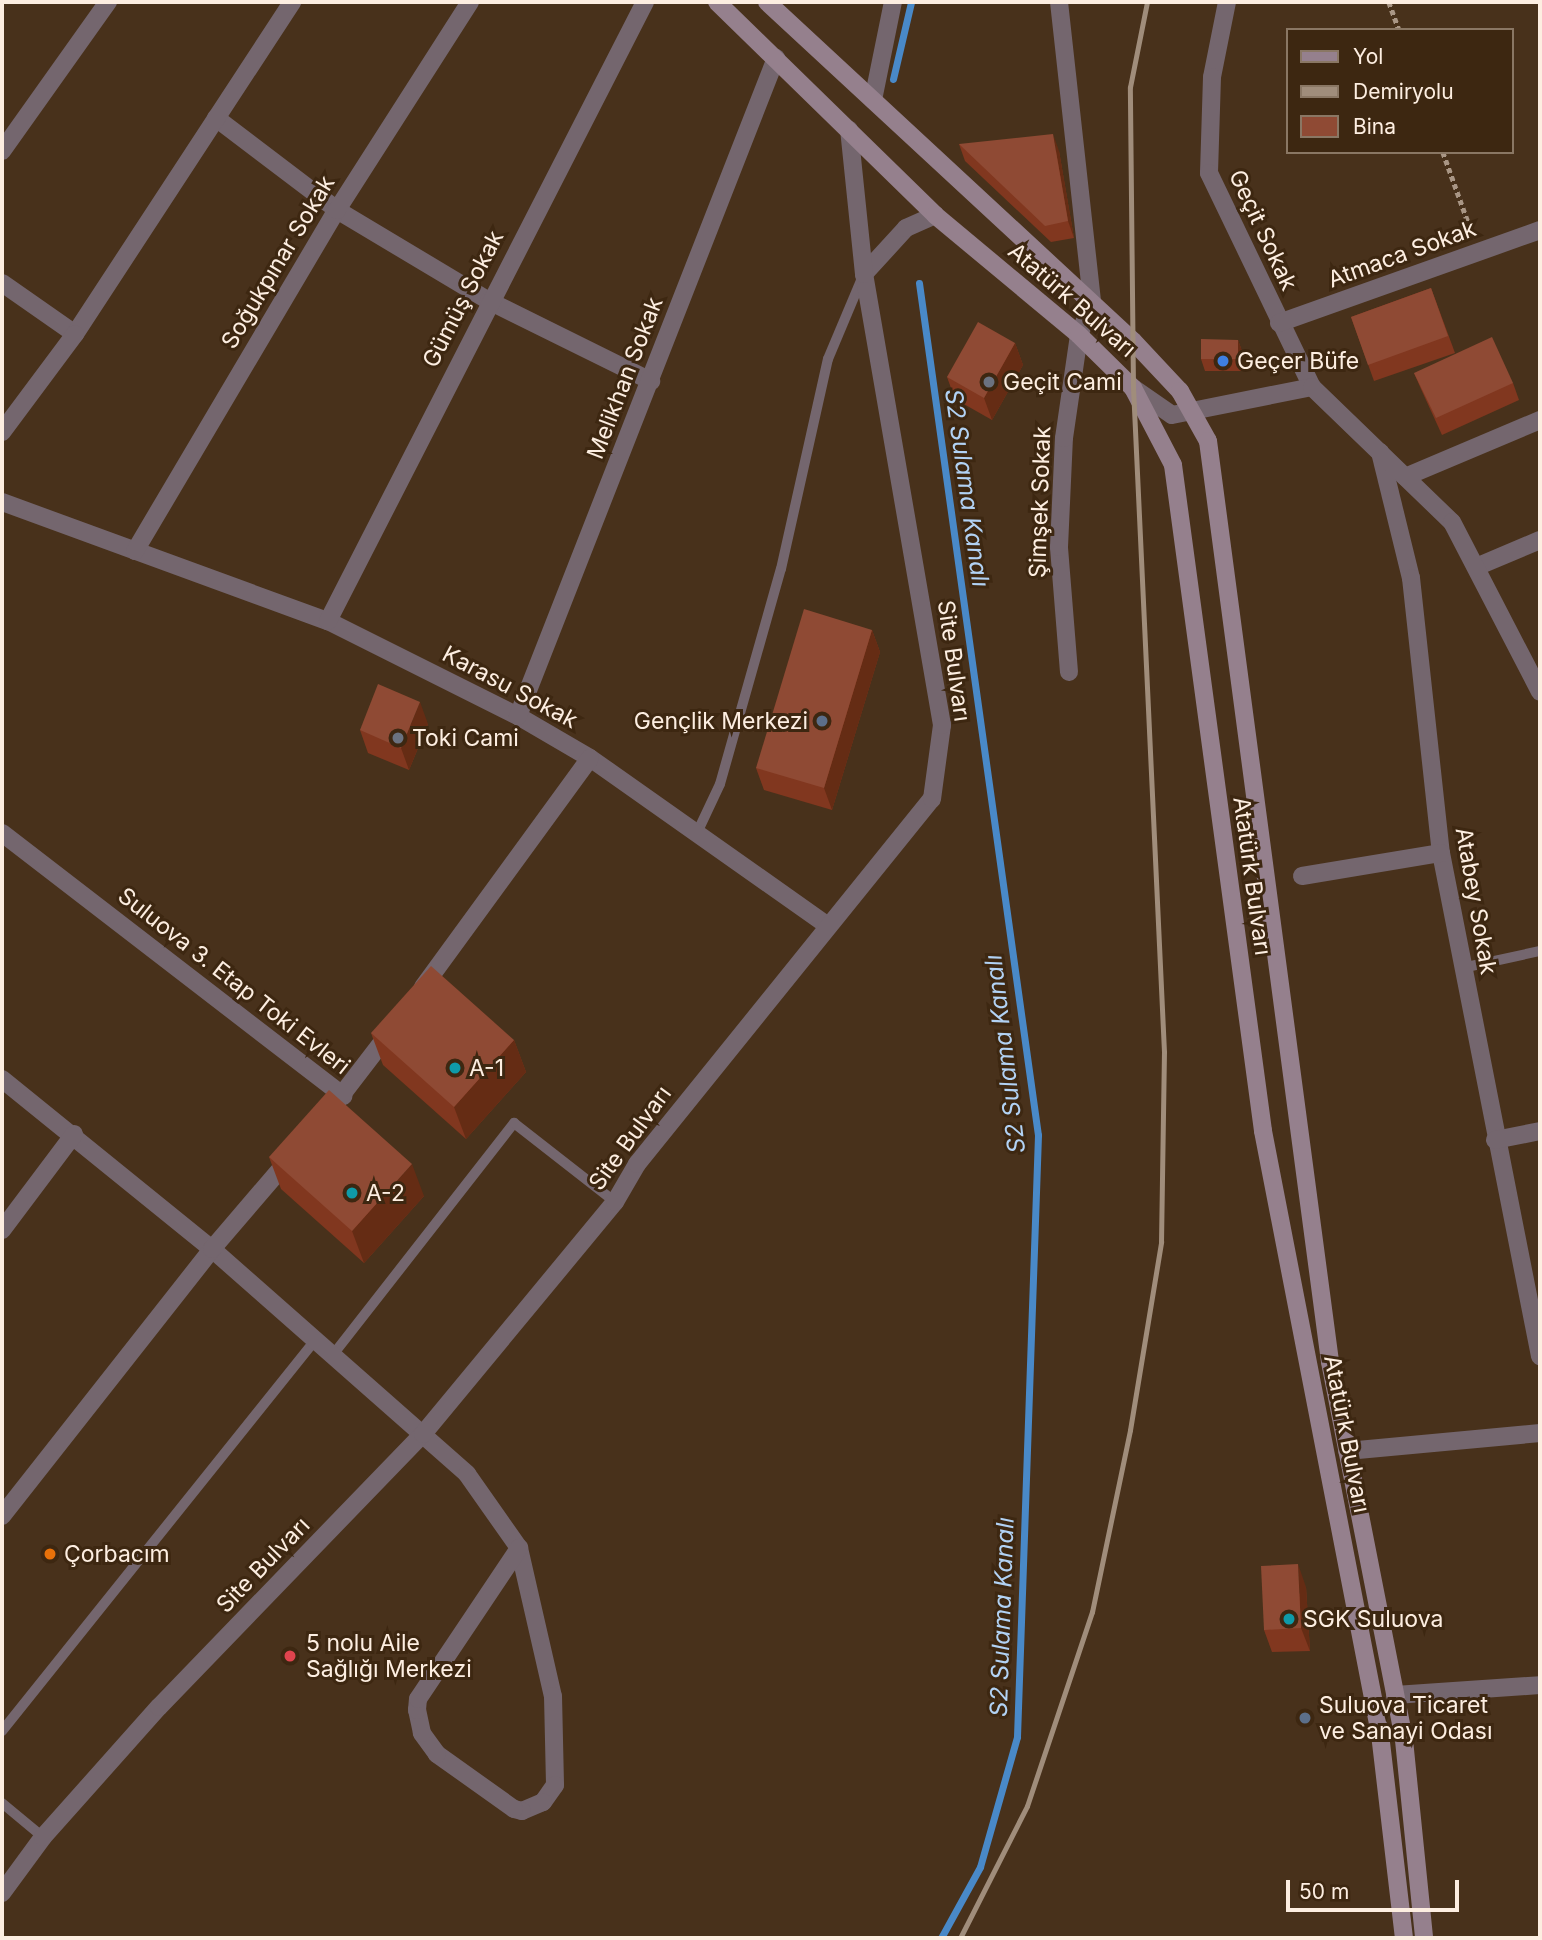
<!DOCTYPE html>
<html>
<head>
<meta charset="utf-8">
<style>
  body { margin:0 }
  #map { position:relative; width:1542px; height:1940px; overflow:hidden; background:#48311b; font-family:Inter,sans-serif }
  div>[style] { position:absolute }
  .stream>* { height:7px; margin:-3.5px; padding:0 3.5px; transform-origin:3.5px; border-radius:3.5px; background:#4989c8 }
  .path>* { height:4.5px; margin-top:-2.25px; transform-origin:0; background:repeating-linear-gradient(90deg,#a99685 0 5px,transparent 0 8.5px) }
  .service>* { height:10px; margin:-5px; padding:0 5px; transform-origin:5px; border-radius:5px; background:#74666e }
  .minor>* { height:18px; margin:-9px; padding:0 9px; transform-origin:9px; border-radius:9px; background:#74666e }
  .tertiary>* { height:18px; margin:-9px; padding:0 9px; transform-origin:9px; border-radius:9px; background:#74666e }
  .secondary>* { height:18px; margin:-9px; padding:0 9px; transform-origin:9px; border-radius:9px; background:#95808d }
  .rail>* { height:5px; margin:-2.5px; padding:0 2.5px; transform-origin:2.5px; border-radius:2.5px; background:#a08d7b }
  .wall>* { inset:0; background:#81371f }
  .shaded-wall>* { inset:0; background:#652c14 }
  .building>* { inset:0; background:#8f4a34 }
  .dots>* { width:19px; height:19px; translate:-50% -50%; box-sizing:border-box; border:4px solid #3d2711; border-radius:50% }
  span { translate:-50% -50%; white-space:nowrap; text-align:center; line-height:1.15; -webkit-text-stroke:6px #3d2711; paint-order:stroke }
  .street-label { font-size:23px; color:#fdeee1 }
  .poi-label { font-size:23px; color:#fdeee1 }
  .left { translate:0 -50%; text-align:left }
  .right { translate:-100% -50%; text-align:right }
  .water-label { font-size:24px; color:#b2d2f4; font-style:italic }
  .frame { position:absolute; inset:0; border:4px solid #fdeee1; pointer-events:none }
  .legend { position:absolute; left:1286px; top:28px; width:228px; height:126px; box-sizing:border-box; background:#3d2711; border:2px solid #8a7764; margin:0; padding:9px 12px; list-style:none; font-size:21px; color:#fdeee1 }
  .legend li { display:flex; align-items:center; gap:14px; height:35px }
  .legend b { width:35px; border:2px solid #8a7764 }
  .scale { position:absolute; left:1286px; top:1880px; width:173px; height:32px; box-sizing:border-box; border:4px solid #fdeee1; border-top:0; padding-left:9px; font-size:21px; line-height:24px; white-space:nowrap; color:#fdeee1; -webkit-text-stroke:5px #3d2711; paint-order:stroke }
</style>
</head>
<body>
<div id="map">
  <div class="stream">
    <i style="left:893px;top:79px;width:79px;rotate:-76.8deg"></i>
    <i style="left:919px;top:283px;width:860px;rotate:82.05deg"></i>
    <i style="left:1038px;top:1135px;width:602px;rotate:92deg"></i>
    <i style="left:1017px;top:1737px;width:135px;rotate:105.9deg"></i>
    <i style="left:980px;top:1867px;width:81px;rotate:118.8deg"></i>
  </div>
  <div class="path">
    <i style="left:1389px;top:2px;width:30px;rotate:70deg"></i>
    <i style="left:1443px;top:152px;width:89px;rotate:70.3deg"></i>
  </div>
  <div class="service">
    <i style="left:696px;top:835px;width:56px;rotate:-64.8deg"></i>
    <i style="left:720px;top:784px;width:223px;rotate:-74.2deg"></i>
    <i style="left:781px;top:569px;width:215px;rotate:-77.4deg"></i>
    <i style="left:828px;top:359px;width:88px;rotate:-67.2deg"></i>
    <i style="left:1462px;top:968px;width:80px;rotate:-12.3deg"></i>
    <i style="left:332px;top:1356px;width:296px;rotate:-52deg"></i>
    <i style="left:514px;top:1123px;width:128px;rotate:38deg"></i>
    <i style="left:2px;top:1731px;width:499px;rotate:-51.3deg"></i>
    <i style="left:2px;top:1803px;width:53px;rotate:39.7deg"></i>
  </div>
  <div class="minor">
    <i style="left:1227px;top:2px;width:76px;rotate:101.3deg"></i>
    <i style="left:1212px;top:77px;width:96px;rotate:91.8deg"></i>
    <i style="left:1209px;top:173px;width:237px;rotate:64.3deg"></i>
    <i style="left:873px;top:100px;width:100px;rotate:-78.5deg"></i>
    <i style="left:216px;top:118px;width:152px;rotate:37.2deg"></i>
    <i style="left:337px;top:210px;width:177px;rotate:30.9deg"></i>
    <i style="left:489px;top:301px;width:181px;rotate:26.3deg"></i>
    <i style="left:2px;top:151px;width:183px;rotate:-54.6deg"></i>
    <i style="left:2px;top:283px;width:89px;rotate:34.9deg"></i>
    <i style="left:75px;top:334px;width:397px;rotate:-56.8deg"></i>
    <i style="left:1279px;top:323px;width:277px;rotate:-19.6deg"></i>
    <i style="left:2px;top:432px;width:122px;rotate:-53.3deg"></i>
    <i style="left:1380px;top:452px;width:130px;rotate:76.2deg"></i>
    <i style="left:1411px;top:578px;width:277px;rotate:83.8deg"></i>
    <i style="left:1441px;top:853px;width:513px;rotate:78.87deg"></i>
    <i style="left:1405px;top:477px;width:147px;rotate:-22.9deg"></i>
    <i style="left:2px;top:502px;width:347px;rotate:20.1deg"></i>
    <i style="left:328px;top:621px;width:212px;rotate:26.6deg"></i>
    <i style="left:518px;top:716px;width:83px;rotate:30.3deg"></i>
    <i style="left:590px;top:758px;width:291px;rotate:35.2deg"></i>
    <i style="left:135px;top:551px;width:396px;rotate:-59.4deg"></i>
    <i style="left:337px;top:210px;width:247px;rotate:-57.4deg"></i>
    <i style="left:1476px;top:567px;width:69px;rotate:-22.9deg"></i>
    <i style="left:328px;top:621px;width:695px;rotate:-62.88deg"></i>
    <i style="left:1069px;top:672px;width:125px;rotate:-94.6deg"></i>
    <i style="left:1059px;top:547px;width:109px;rotate:-87.4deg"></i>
    <i style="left:1064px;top:438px;width:104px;rotate:-81.7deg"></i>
    <i style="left:518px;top:716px;width:707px;rotate:-68.59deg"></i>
    <i style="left:2px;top:833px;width:431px;rotate:37.6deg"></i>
    <i style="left:1302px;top:876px;width:141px;rotate:-9.4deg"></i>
    <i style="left:423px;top:987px;width:283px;rotate:-53.9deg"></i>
    <i style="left:2px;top:1079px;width:270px;rotate:39deg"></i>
    <i style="left:212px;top:1249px;width:340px;rotate:41.4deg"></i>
    <i style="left:467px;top:1474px;width:90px;rotate:54.9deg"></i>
    <i style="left:519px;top:1548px;width:152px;rotate:77.1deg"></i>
    <i style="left:553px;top:1696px;width:89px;rotate:88.7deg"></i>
    <i style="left:555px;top:1785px;width:21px;rotate:125deg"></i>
    <i style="left:543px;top:1802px;width:23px;rotate:157deg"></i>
    <i style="left:522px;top:1811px;width:8px;rotate:-166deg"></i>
    <i style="left:514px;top:1809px;width:95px;rotate:-144.5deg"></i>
    <i style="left:437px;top:1754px;width:26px;rotate:-126deg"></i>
    <i style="left:422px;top:1733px;width:24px;rotate:-102deg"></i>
    <i style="left:417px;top:1710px;width:11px;rotate:-85deg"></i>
    <i style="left:418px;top:1699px;width:182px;rotate:-56.2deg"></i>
    <i style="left:324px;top:1118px;width:108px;rotate:-52.5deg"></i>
    <i style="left:1495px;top:1140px;width:46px;rotate:-11.3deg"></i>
    <i style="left:2px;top:1230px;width:120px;rotate:-53.1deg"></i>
    <i style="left:1347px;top:1451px;width:194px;rotate:-5.3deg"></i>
    <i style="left:2px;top:1516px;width:340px;rotate:-51.8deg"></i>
    <i style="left:212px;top:1249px;width:120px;rotate:-49.4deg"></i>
  </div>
  <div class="tertiary">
    <i style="left:1059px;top:2px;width:303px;rotate:83.7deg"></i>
    <i style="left:1092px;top:303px;width:35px;rotate:112deg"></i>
    <i style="left:864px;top:274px;width:62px;rotate:-47.6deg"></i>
    <i style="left:906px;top:228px;width:32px;rotate:-24deg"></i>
    <i style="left:1133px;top:388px;width:47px;rotate:34.7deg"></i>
    <i style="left:1172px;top:415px;width:143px;rotate:-11.3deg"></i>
    <i style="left:1312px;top:387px;width:194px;rotate:44deg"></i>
    <i style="left:1452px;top:522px;width:191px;rotate:62.6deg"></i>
    <i style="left:1395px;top:1695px;width:145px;rotate:-3.9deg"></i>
    <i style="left:2px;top:1893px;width:69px;rotate:-53.8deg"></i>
    <i style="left:43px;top:1837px;width:174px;rotate:-48.3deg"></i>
    <i style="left:159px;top:1707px;width:380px;rotate:-46deg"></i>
    <i style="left:423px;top:1434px;width:301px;rotate:-50.4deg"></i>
    <i style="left:615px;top:1202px;width:44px;rotate:-59.9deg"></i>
    <i style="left:637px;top:1164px;width:469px;rotate:-51.1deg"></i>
    <i style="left:932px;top:799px;width:75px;rotate:-82.3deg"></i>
    <i style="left:942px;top:725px;width:458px;rotate:-99.8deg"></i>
    <i style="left:864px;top:274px;width:145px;rotate:-95.9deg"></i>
  </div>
  <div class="secondary">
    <i style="left:717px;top:2px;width:305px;rotate:44.3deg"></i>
    <i style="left:935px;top:215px;width:187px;rotate:39.8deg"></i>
    <i style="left:1079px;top:335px;width:76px;rotate:44.5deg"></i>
    <i style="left:1133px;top:388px;width:87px;rotate:62.5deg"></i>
    <i style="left:1173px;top:465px;width:672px;rotate:82.3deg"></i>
    <i style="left:1263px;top:1131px;width:614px;rotate:79.02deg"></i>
    <i style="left:1380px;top:1734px;width:205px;rotate:83.3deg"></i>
    <i style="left:767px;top:2px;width:499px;rotate:42.8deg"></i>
    <i style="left:1133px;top:341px;width:69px;rotate:46.8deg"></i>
    <i style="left:1180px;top:391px;width:57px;rotate:60.8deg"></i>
    <i style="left:1208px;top:441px;width:929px;rotate:82.45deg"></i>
    <i style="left:1330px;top:1362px;width:385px;rotate:78.9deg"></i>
    <i style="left:1404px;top:1740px;width:199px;rotate:84.2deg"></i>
  </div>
  <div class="rail">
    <i style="left:960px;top:1938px;width:148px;rotate:-63.1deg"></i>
    <i style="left:1027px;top:1806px;width:205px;rotate:-71.5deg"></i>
    <i style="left:1092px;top:1612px;width:186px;rotate:-78.2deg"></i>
    <i style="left:1130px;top:1430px;width:191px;rotate:-80.6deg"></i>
    <i style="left:1161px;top:1242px;width:190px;rotate:-89.1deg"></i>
    <i style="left:1164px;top:1052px;width:665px;rotate:-92.67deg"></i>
    <i style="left:1133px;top:388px;width:301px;rotate:-90.6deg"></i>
    <i style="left:1130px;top:87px;width:87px;rotate:-78.7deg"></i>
  </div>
  <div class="wall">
    <i style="clip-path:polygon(959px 144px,1059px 151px,1074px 238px,1051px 242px,965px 161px)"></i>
    <i style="clip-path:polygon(1431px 288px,1455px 353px,1374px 381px,1351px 317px)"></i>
    <i style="clip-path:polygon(1238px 340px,1242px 351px,1242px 371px,1205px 371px,1201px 359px)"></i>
    <i style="clip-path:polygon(1015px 343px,1023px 365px,992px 420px,955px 399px,947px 377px)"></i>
    <i style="clip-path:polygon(1414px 373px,1513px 383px,1519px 400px,1442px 435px,1421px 389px)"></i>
    <i style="clip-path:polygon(872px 630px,880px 652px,832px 810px,764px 790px,756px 768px)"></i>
    <i style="clip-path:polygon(428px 724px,409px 770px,368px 753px,360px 730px)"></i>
    <i style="clip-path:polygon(371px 1033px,514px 1040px,526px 1072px,466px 1139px,383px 1065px)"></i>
    <i style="clip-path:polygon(269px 1157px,424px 1196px,364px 1263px,281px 1189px)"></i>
    <i style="clip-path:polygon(1306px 1587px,1310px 1651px,1272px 1652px,1264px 1630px)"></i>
  </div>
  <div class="shaded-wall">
    <i style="clip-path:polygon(1053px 134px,1059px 151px,1074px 238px,1068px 221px)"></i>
    <i style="clip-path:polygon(1238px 340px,1242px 351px,1242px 371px,1238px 359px)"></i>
    <i style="clip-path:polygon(1015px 343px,1023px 365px,992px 420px,984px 398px)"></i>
    <i style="clip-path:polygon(872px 630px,880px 652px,832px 810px,824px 788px)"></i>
    <i style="clip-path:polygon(420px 702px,428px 724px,409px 770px,401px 748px)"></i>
    <i style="clip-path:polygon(514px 1040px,526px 1072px,466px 1139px,454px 1107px)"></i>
    <i style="clip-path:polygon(412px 1164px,424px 1196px,364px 1263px,352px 1231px)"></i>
    <i style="clip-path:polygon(1298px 1564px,1306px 1587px,1310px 1651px,1301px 1628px)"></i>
  </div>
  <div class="building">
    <i style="clip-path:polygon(1053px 134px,1068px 221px,1045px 226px,959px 144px)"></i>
    <i style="clip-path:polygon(1431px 288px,1448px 336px,1368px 365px,1351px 317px)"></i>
    <i style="clip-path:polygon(978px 322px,1015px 343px,984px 398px,947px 377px)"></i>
    <i style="clip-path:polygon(1492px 337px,1513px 383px,1436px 418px,1414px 373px)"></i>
    <i style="clip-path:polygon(1201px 339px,1238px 340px,1238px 359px,1201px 359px)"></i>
    <i style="clip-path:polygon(804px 609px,872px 630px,824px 788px,756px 768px)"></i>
    <i style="clip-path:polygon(378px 684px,420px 702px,401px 748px,360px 730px)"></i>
    <i style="clip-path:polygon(431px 966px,514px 1040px,454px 1107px,371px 1033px)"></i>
    <i style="clip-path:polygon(329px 1090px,412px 1164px,352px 1231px,269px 1157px)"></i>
    <i style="clip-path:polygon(1298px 1564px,1301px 1628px,1264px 1630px,1261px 1566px)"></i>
  </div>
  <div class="dots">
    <i style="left:1223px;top:361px;background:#3f7fe0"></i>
    <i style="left:989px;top:382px;background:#6b7280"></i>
    <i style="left:822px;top:721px;background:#5c6f8a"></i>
    <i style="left:398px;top:738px;background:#6b7280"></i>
    <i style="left:455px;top:1068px;background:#0f9aa8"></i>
    <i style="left:352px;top:1193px;background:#0f9aa8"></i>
    <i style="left:50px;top:1554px;background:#e8710a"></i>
    <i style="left:1289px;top:1619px;background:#0f9aa8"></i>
    <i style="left:290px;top:1656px;background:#e0444e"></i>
    <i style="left:1305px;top:1718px;background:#5c6f8a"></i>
  </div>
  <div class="street-label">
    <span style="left:1263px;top:230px;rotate:65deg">Geçit Sokak</span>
    <span style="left:1402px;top:254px;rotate:-20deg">Atmaca Sokak</span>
    <span style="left:278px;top:262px;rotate:-59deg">Soğukpınar Sokak</span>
    <span style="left:463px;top:299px;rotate:-63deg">Gümüş Sokak</span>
    <span style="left:1072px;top:300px;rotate:41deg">Atatürk Bulvarı</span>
    <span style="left:625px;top:378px;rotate:-69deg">Melikhan Sokak</span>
    <span style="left:1040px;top:502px;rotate:-88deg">Şimşek Sokak</span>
    <span style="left:954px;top:661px;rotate:82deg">Site Bulvarı</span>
    <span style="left:510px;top:687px;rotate:28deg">Karasu Sokak</span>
    <span style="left:1252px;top:876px;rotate:82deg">Atatürk Bulvarı</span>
    <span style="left:1476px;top:901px;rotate:80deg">Atabey Sokak</span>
    <span style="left:234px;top:981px;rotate:38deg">Suluova 3. Etap Toki Evleri</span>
    <span style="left:630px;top:1138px;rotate:-54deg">Site Bulvarı</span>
    <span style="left:1347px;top:1434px;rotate:79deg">Atatürk Bulvarı</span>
    <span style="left:263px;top:1565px;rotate:-46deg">Site Bulvarı</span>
  </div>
  <div class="poi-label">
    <span class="left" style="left:1237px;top:361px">Geçer Büfe</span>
    <span class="left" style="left:1003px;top:382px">Geçit Cami</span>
    <span class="right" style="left:808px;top:721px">Gençlik Merkezi</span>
    <span class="left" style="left:412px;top:738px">Toki Cami</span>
    <span class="left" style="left:469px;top:1068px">A-1</span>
    <span class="left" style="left:366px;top:1193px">A-2</span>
    <span class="left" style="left:64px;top:1554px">Çorbacım</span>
    <span class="left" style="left:1303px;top:1619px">SGK Suluova</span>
    <span class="left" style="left:306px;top:1656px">5 nolu Aile<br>Sağlığı Merkezi</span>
    <span class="left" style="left:1319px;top:1718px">Suluova Ticaret<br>ve Sanayi Odası</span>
  </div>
  <div class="water-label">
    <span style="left:967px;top:488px;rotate:82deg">S2 Sulama Kanalı</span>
    <span style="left:1005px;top:1054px;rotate:-97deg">S2 Sulama Kanalı</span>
    <span style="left:1002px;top:1617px;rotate:-88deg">S2 Sulama Kanalı</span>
  </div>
  <div class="frame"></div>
  <ul class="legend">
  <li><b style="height:9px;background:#95808d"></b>Yol</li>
  <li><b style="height:9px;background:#a08d7b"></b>Demiryolu</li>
  <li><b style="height:19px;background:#8f4a34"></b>Bina</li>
  </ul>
  <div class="scale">50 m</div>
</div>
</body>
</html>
